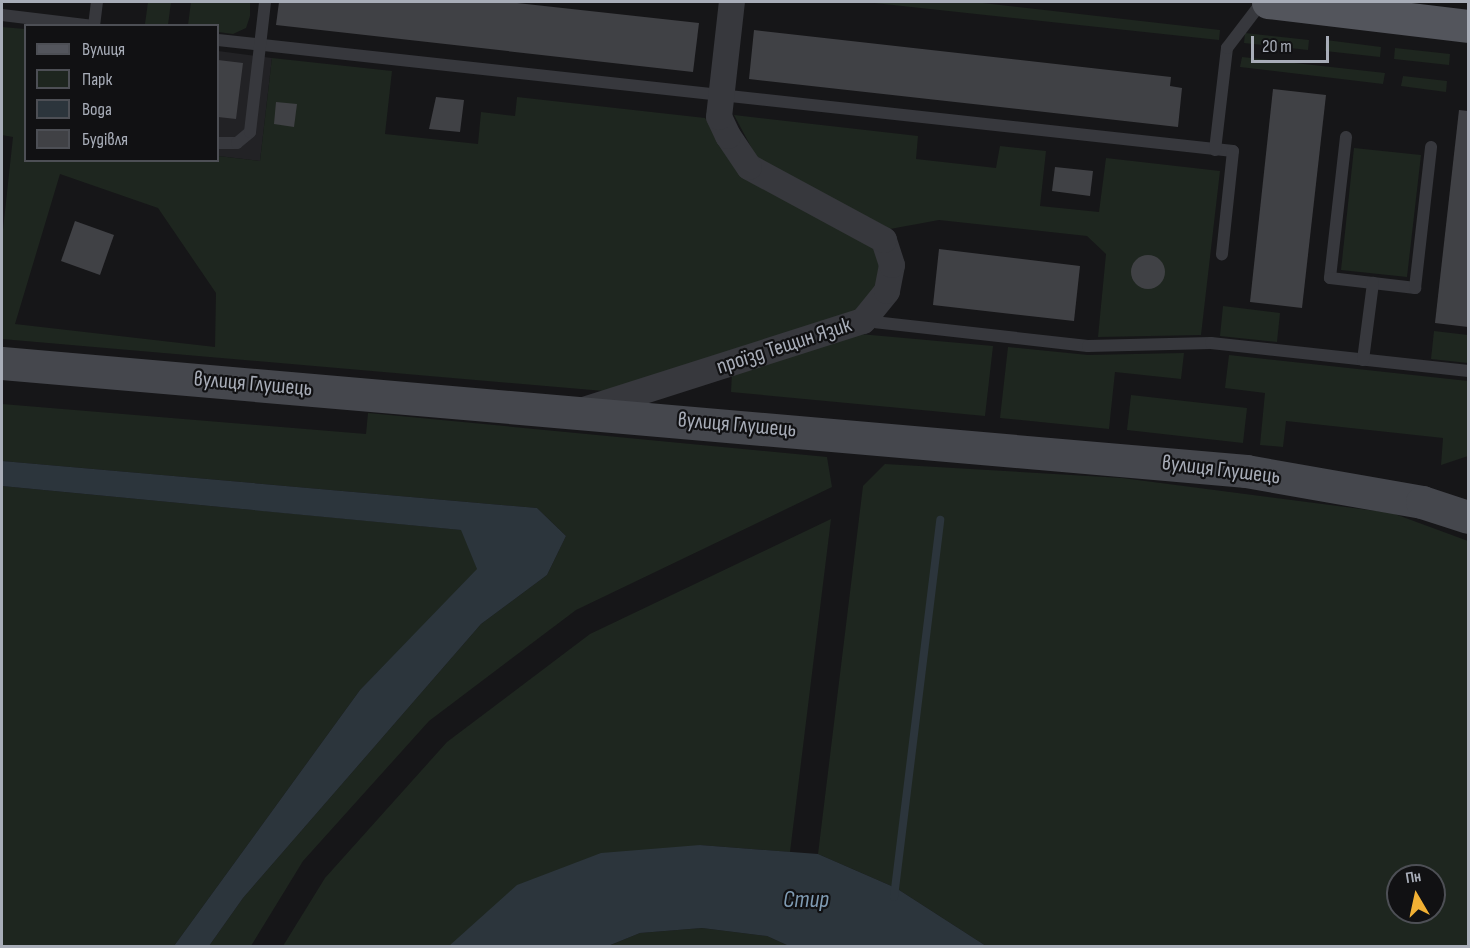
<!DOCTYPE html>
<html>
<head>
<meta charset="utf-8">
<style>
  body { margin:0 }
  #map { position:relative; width:1470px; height:948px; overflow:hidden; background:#161618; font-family:"Sofia Sans Condensed",sans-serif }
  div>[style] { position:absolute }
  .built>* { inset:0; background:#222225 }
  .green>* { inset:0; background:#1e261f }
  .water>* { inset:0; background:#2c353c }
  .stream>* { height:8px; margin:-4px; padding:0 4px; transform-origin:4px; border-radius:4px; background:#2c353c }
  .building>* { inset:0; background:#404145 }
  .round { border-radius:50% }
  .lane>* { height:12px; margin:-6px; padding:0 6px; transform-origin:6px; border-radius:6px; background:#37383d }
  .street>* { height:26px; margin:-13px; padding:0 13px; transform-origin:13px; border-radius:13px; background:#37383d }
  .secondary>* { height:33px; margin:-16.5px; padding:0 16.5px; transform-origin:16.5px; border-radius:16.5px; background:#45474d }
  .primary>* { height:33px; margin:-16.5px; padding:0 16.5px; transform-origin:16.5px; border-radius:16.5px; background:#53555c }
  span { translate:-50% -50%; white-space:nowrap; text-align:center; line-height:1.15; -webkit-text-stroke:4.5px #111113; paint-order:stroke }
  .street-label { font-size:22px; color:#a8adb8 }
  .water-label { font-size:24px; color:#7f9bb3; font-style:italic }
  .frame { position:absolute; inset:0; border:3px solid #a8adb8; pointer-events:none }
  .legend { position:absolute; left:24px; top:24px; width:195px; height:138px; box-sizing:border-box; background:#111113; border:2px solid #4d4f55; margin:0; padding:8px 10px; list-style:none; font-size:18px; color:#a8adb8 }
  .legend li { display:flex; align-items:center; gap:12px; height:30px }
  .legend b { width:30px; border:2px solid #4d4f55 }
  .north { position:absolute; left:1386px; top:864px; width:60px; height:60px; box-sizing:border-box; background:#111113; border:2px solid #4d4f55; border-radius:50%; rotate:351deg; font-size:16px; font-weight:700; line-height:24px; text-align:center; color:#a8adb8 }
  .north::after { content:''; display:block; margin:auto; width:21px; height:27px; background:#f2b134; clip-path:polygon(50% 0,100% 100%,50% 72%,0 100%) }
  .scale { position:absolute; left:1251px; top:36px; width:78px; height:27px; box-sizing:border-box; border:3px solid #a8adb8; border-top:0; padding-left:8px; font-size:18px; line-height:21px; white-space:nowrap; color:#a8adb8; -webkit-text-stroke:4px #111113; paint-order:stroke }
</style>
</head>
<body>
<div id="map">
  <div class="built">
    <i style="clip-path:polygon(218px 51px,272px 58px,260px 161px,218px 156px)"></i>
  </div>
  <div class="green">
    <i style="clip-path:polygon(148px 2px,171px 2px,168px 25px,145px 24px)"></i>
    <i style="clip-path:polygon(191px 2px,250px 2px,250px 16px,246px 28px,233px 34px,218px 32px,218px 26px,188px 25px)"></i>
    <i style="clip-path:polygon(865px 2px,974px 2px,1220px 30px,1219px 40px)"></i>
    <i style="clip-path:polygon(evenodd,2px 27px,25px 29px,26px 160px,218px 156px,260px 161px,272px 58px,392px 71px,385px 134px,478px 144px,481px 112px,515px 116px,517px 97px,705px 118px,742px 176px,875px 248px,880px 265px,876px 286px,857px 310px,604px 391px,2px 339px,2px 239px,13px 137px,2px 135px,2px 27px,60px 174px,158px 208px,216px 293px,215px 347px,15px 324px,60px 174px)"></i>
    <i style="clip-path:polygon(1245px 33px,1309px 40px,1308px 50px,1244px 43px)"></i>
    <i style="clip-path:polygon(1326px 40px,1381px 47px,1380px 57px,1325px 51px)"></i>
    <i style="clip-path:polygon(1395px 48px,1450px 54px,1449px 65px,1394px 59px)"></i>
    <i style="clip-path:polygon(1242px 57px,1385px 73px,1383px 84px,1240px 67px)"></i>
    <i style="clip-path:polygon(1403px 76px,1447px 81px,1446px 92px,1401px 86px)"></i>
    <i style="clip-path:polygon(734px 115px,918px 136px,916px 159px,996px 168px,1000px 146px,1046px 151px,1040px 206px,1099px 212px,1106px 158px,1220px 171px,1201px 335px,1098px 337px,1106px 254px,1087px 236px,939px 220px,890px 229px,757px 158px)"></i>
    <i style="clip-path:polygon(1354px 148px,1421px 155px,1407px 277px,1341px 270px)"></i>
    <i style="clip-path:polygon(1223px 306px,1280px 313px,1277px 342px,1220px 336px)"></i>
    <i style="clip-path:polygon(1434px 331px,1468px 335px,1468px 363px,1431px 359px)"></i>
    <i style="clip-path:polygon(860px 334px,993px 346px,985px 416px,731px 392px,732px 373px)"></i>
    <i style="clip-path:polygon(1008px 347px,1088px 355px,1184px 353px,1181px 379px,1115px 372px,1109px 429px,1000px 418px)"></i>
    <i style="clip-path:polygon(1229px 355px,1468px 381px,1468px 456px,1441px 465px,1443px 438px,1286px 421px,1283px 447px,1260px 445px,1265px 393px,1225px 388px)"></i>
    <i style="clip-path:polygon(1131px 395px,1247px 408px,1243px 443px,1127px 430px)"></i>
    <i style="clip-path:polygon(2px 404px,366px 434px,368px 413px,827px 457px,832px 487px,576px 610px,429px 721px,303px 861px,251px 946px,209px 946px,243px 898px,481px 624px,547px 575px,566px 536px,537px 508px,2px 461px)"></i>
    <i style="clip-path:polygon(evenodd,885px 464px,1122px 478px,1392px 513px,1468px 541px,1468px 946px,986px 946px,896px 888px,818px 854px,863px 486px,885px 464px,1398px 876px,1434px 876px,1434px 912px,1398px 912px,1398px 876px)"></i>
    <i style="clip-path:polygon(2px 486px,462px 530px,478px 570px,360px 690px,174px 946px,2px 946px)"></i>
    <i style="clip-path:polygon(831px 519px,790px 852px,700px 845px,449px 946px,283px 946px,325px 878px,447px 742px,590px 634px)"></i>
    <i style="clip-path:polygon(702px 928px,767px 936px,789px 946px,608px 946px,640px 933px)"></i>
  </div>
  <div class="water">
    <i style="clip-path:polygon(2px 461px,537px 508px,566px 536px,547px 575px,481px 624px,243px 898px,209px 946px,174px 946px,360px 690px,477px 569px,461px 530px,2px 486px)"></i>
    <i style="clip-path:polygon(700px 845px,818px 854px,896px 888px,986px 946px,789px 946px,767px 936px,702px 928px,640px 933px,608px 946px,449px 946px,517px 885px,601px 853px)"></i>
  </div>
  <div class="stream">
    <i style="left:894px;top:897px;width:380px;rotate:-83deg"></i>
  </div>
  <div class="building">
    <i style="clip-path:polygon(279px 2px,507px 2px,699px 23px,693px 72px,276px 25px)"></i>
    <i style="clip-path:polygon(754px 30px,1171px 77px,1170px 86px,1182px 88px,1178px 127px,749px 79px)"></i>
    <i style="clip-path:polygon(218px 60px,243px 63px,236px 119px,218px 117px)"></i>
    <i style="clip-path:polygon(1273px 89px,1326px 95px,1302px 308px,1250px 302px)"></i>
    <i style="clip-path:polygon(436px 97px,464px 100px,460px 132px,429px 129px)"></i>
    <i style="clip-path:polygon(276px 102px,297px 104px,294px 127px,274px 124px)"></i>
    <i style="clip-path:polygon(1459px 110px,1468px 111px,1468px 327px,1435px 323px)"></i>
    <i style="clip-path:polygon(1055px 167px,1093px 171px,1090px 196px,1052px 191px)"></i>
    <i style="clip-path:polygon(75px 221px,114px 235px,100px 275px,61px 261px)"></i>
    <i style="clip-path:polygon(939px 249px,1080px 266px,1074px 321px,933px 305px)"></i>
    <i class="round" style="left:1131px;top:255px;width:34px;height:34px"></i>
  </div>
  <div class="lane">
    <i style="left:2px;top:15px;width:92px;rotate:6.9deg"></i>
    <i style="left:94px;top:26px;width:24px;rotate:-83deg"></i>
    <i style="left:218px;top:40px;width:1021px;rotate:6.24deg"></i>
    <i style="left:1233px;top:151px;width:104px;rotate:96.1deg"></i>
    <i style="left:1346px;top:137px;width:142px;rotate:96.5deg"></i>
    <i style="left:1330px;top:278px;width:86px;rotate:6.7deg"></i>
    <i style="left:1415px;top:288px;width:142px;rotate:-83.5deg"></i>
    <i style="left:218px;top:143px;width:19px"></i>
    <i style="left:237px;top:143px;width:17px;rotate:-40deg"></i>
    <i style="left:250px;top:132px;width:131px;rotate:-83.4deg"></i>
    <i style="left:1215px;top:150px;width:103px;rotate:-83.3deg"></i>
    <i style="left:1227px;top:48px;width:58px;rotate:-52.7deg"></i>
    <i style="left:865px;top:321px;width:224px;rotate:6.4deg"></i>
    <i style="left:1088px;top:346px;width:123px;rotate:-1.4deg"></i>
    <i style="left:1211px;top:343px;width:259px;rotate:6.2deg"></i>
    <i style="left:1363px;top:360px;width:78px;rotate:-82.6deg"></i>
  </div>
  <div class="street">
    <i style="left:584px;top:410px;width:293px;rotate:-17.7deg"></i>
    <i style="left:863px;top:321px;width:38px;rotate:-51deg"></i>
    <i style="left:887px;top:291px;width:26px;rotate:-79deg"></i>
    <i style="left:892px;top:265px;width:26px;rotate:-108deg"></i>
    <i style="left:884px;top:240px;width:153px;rotate:-151.6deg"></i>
    <i style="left:749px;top:167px;width:37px;rotate:-124deg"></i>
    <i style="left:728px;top:136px;width:21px;rotate:-115deg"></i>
    <i style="left:719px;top:117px;width:116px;rotate:-83.6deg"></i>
  </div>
  <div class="secondary">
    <i style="left:2px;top:363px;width:1249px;rotate:4.96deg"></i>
    <i style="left:1246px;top:471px;width:179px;rotate:10deg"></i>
    <i style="left:1422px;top:502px;width:48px;rotate:18.1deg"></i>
  </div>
  <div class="primary">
    <i style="left:1268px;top:2px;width:201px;rotate:6.8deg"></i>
  </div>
  <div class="street-label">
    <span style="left:784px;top:346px;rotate:-18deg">проїзд Тещин Язик</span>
    <span style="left:253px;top:384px;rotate:5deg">вулиця Глушець</span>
    <span style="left:737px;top:425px;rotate:5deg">вулиця Глушець</span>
    <span style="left:1221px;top:470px;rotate:7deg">вулиця Глушець</span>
  </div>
  <div class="water-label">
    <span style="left:806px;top:900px">Стир</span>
  </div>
  <div class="frame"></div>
  <ul class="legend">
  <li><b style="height:8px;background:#53555c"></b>Вулиця</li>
  <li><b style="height:16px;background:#1e261f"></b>Парк</li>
  <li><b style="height:16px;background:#2c353c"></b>Вода</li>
  <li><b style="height:16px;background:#404145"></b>Будівля</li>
  </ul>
  <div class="north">Пн</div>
  <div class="scale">20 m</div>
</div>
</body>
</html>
